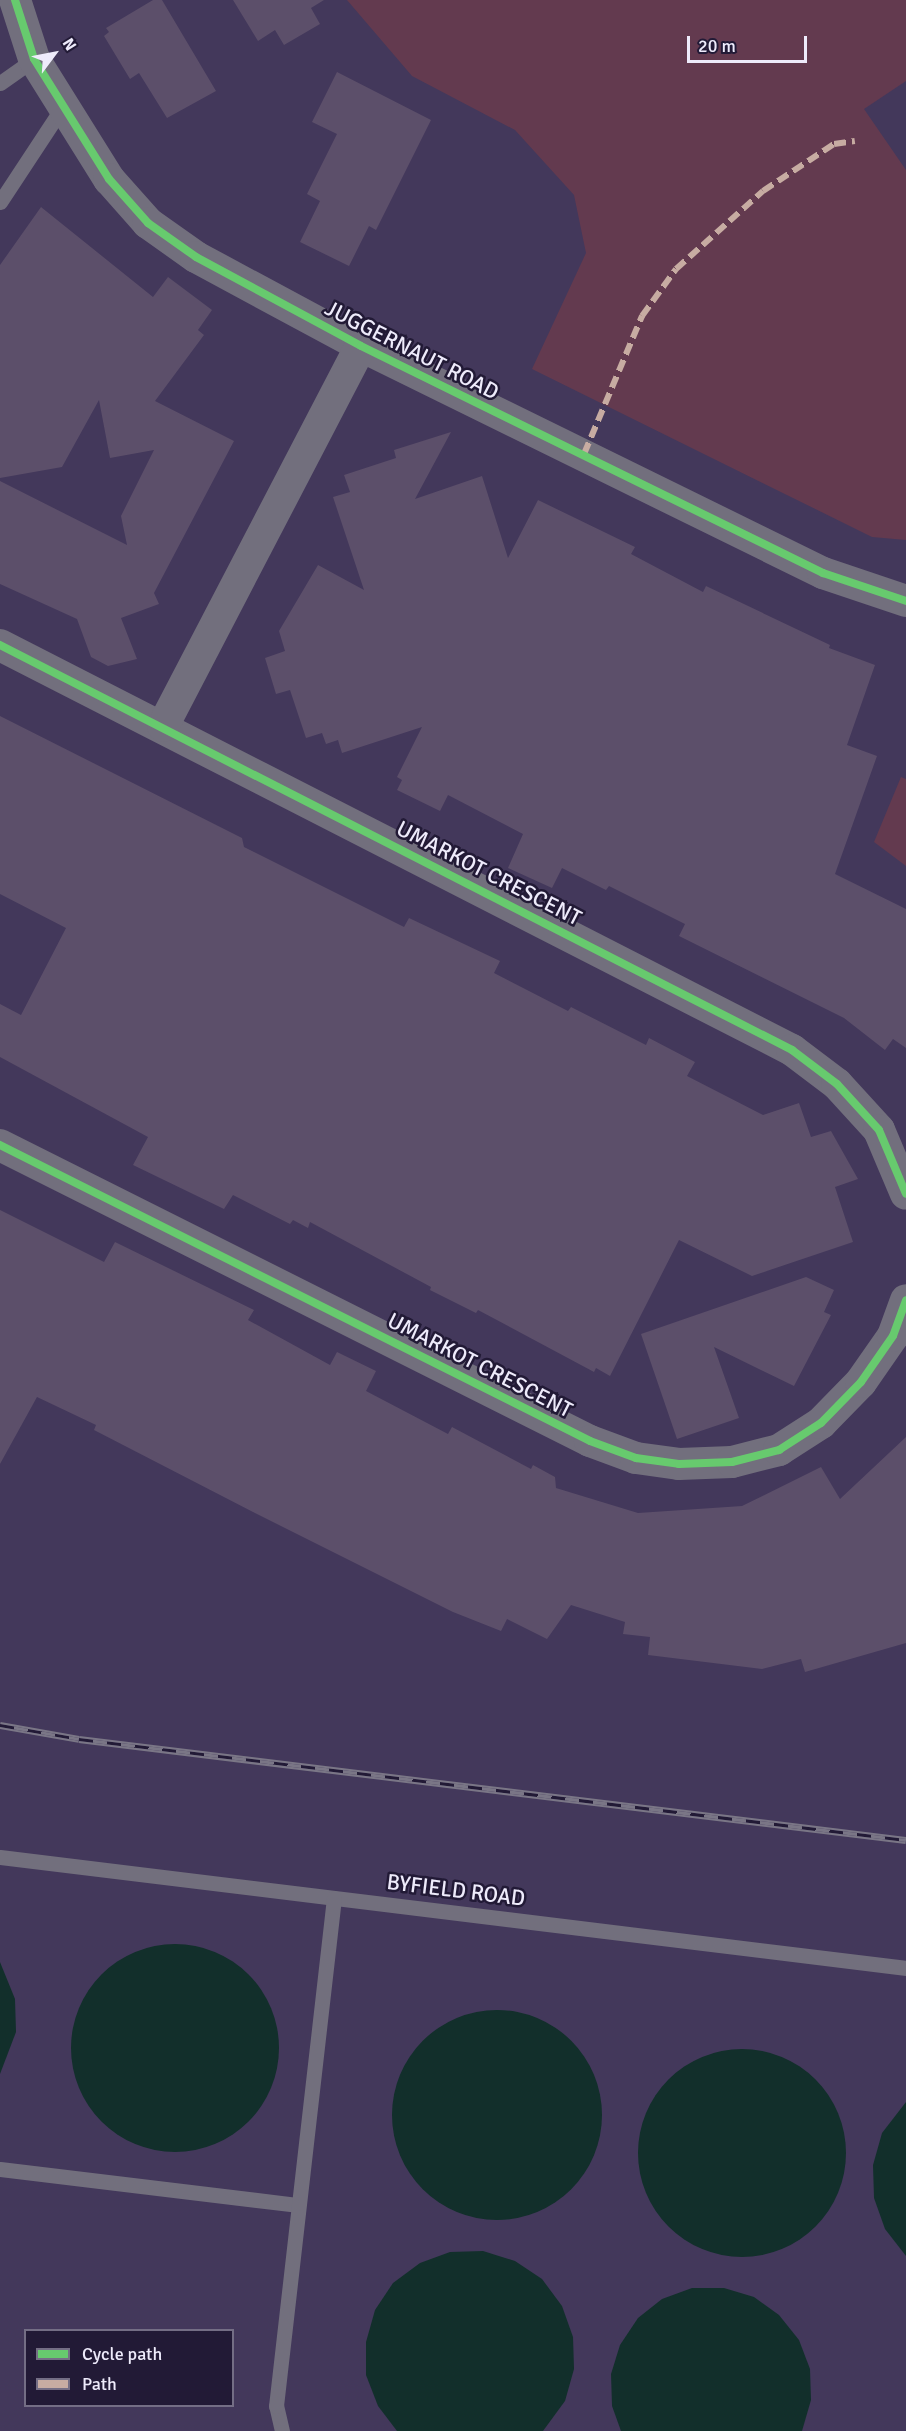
<!DOCTYPE html>
<html>
<head>
<meta charset="utf-8">
<style>
  body { margin:0 }
  #map { position:relative; width:906px; height:2431px; overflow:hidden; background:#43385b; font-family:Signika,sans-serif }
  div>[style] { position:absolute }
  .green>* { inset:0; background:#633a4f }
  .water>* { inset:0; background:#122f2b }
  .round { border-radius:50% }
  .building>* { inset:0; background:#5c4f6a }
  .service>* { height:15px; margin:-7.5px; padding:0 7.5px; transform-origin:7.5px; border-radius:7.5px; background:#726f7d }
  .minor>* { height:32px; margin:-16px; padding:0 16px; transform-origin:16px; border-radius:16px; background:#726f7d }
  .rail>* { height:7px; margin-top:-3.5px; transform-origin:0; background:repeating-linear-gradient(90deg,#221a36 0 14px,#7a7686 0 28px); box-sizing:border-box; border-block:2px solid #7a7686 }
  .quiet>* { height:6px; margin-top:-3px; transform-origin:0; background:repeating-linear-gradient(90deg,#c7aca2 0 12px,transparent 0 18px) }
  .cycleway>* { height:8px; margin:-4px; padding:0 4px; transform-origin:4px; border-radius:4px; background:#67ca6e }
  span { translate:-50% -50%; white-space:nowrap; text-align:center; line-height:1.15; -webkit-text-stroke:5px #221a36; paint-order:stroke }
  .street-label { font-size:22px; color:#eeebfb }
  .legend { position:absolute; left:24px; top:2329px; width:210px; height:78px; box-sizing:border-box; background:#221a36; border:2px solid #746e85; margin:0; padding:8px 10px; list-style:none; font-size:18px; color:#eeebfb }
  .legend li { display:flex; align-items:center; gap:12px; height:30px }
  .legend b { width:30px; border:2px solid #746e85 }
  .north { position:absolute; left:24px; top:24px; width:60px; height:60px; -webkit-text-stroke:4px #221a36; paint-order:stroke; rotate:58deg; font-size:16px; font-weight:700; line-height:24px; text-align:center; color:#eeebfb }
  .north::after { content:''; display:block; margin:auto; width:21px; height:27px; background:#eeebfb; clip-path:polygon(50% 0,100% 100%,50% 72%,0 100%) }
  .scale { position:absolute; left:687px; top:36px; width:120px; height:27px; box-sizing:border-box; border:3px solid #eeebfb; border-top:0; padding-left:8px; font-size:18px; line-height:21px; white-space:nowrap; color:#eeebfb; -webkit-text-stroke:4px #221a36; paint-order:stroke }
</style>
</head>
<body>
<div id="map">
  <div class="green">
    <i style="clip-path:polygon(347px 0,906px 0,906px 81px,864px 109px,906px 170px,906px 540px,872px 537px,532px 369px,586px 253px,574px 195px,515px 130px,412px 76px)"></i>
    <i style="clip-path:polygon(901px 777px,906px 779px,906px 866px,874px 842px)"></i>
  </div>
  <div class="water">
    <i class="round" style="left:71px;top:1944px;width:208px;height:208px"></i>
    <i style="clip-path:polygon(0 1962px,15px 1999px,16px 2032px,0 2074px)"></i>
    <i class="round" style="left:392px;top:2010px;width:210px;height:210px"></i>
    <i class="round" style="left:638px;top:2049px;width:208px;height:208px"></i>
    <i style="clip-path:polygon(906px 2102px,906px 2256px,885px 2229px,874px 2198px,873px 2165px,882px 2133px)"></i>
    <i style="clip-path:polygon(483px 2251px,515px 2261px,542px 2279px,562px 2306px,573px 2337px,574px 2369px,565px 2401px,543px 2431px,397px 2431px,378px 2406px,366px 2375px,366px 2342px,375px 2310px,393px 2283px,420px 2263px,450px 2252px)"></i>
    <i style="clip-path:polygon(692px 2288px,724px 2288px,754px 2297px,779px 2315px,799px 2340px,810px 2369px,811px 2400px,802px 2431px,621px 2431px,612px 2406px,611px 2374px,620px 2345px,638px 2318px,662px 2299px)"></i>
  </div>
  <div class="building">
    <i style="clip-path:polygon(153px 0,162px 0,216px 91px,167px 118px,139px 73px,130px 79px,104px 36px,109px 32px,106px 28px)"></i>
    <i style="clip-path:polygon(233px 0,324px 0,311px 8px,320px 24px,284px 45px,275px 30px,258px 41px)"></i>
    <i style="clip-path:polygon(337px 72px,431px 120px,376px 230px,369px 226px,349px 266px,300px 242px,320px 201px,307px 194px,337px 134px,312px 122px)"></i>
    <i style="clip-path:polygon(41px 207px,153px 297px,168px 277px,212px 310px,198px 330px,204px 335px,155px 401px,234px 441px,154px 593px,159px 604px,121px 618px,137px 659px,108px 666px,91px 657px,77px 619px,0 584px,0 481px,127px 545px,121px 516px,154px 450px,110px 458px,99px 400px,62px 467px,0 478px,0 265px)"></i>
    <i style="clip-path:polygon(451px 432px,415px 499px,482px 476px,508px 558px,538px 500px,635px 547px,631px 554px,703px 592px,706px 586px,830px 645px,829px 648px,875px 665px,847px 745px,877px 756px,835px 874px,906px 909px,906px 1048px,893px 1039px,885px 1050px,844px 1018px,679px 936px,685px 924px,609px 886px,606px 890px,562px 868px,552px 888px,508px 868px,523px 834px,448px 795px,440px 811px,397px 790px,402px 780px,397px 777px,422px 727px,342px 753px,338px 740px,326px 744px,322px 733px,306px 738px,290px 690px,276px 694px,265px 658px,285px 651px,279px 631px,318px 565px,364px 590px,333px 497px,350px 492px,344px 475px,396px 458px,394px 450px)"></i>
    <i style="clip-path:polygon(0 716px,242px 838px,244px 847px,404px 927px,409px 918px,500px 961px,494px 973px,568px 1011px,571px 1007px,646px 1045px,649px 1038px,695px 1062px,687px 1076px,763px 1115px,799px 1103px,811px 1137px,831px 1131px,858px 1179px,835px 1187px,853px 1242px,752px 1276px,679px 1240px,610px 1376px,596px 1368px,594px 1372px,478px 1310px,476px 1313px,430px 1290px,431px 1287px,310px 1222px,308px 1228px,293px 1220px,290px 1224px,233px 1195px,224px 1209px,133px 1165px,148px 1137px,0 1057px,0 1004px,21px 1015px,66px 928px,0 894px)"></i>
    <i style="clip-path:polygon(0 1210px,104px 1262px,115px 1242px,254px 1310px,248px 1320px,330px 1365px,337px 1352px,376px 1371px,366px 1391px,448px 1434px,452px 1427px,531px 1469px,533px 1465px,555px 1477px,556px 1488px,638px 1513px,742px 1506px,821px 1467px,840px 1499px,906px 1437px,906px 1643px,805px 1672px,801px 1659px,762px 1669px,648px 1655px,650px 1637px,623px 1634px,625px 1622px,571px 1605px,547px 1639px,507px 1619px,501px 1631px,453px 1612px,253px 1512px,94px 1430px,96px 1425px,37px 1397px,0 1464px)"></i>
    <i style="clip-path:polygon(806px 1277px,834px 1290px,824px 1312px,831px 1315px,794px 1386px,714px 1347px,739px 1418px,677px 1439px,641px 1334px)"></i>
  </div>
  <div class="service">
    <i style="left:0;top:83px;width:42px;rotate:-35.2deg"></i>
    <i style="left:0;top:202px;width:113px;rotate:-56.6deg"></i>
    <i style="left:0;top:1857px;width:913px;rotate:6.98deg"></i>
    <i style="left:0;top:2169px;width:299px;rotate:6.9deg"></i>
    <i style="left:282px;top:2431px;width:26px;rotate:-103deg"></i>
    <i style="left:276px;top:2406px;width:511px;rotate:-83.49deg"></i>
  </div>
  <div class="minor">
    <i style="left:15px;top:0;width:62px;rotate:72.1deg"></i>
    <i style="left:34px;top:59px;width:142px;rotate:58deg"></i>
    <i style="left:109px;top:179px;width:59px;rotate:48.4deg"></i>
    <i style="left:148px;top:223px;width:59px;rotate:35.3deg"></i>
    <i style="left:196px;top:257px;width:187px;rotate:28.3deg"></i>
    <i style="left:361px;top:346px;width:515px;rotate:26.17deg"></i>
    <i style="left:823px;top:573px;width:88px;rotate:18.6deg"></i>
    <i style="left:0;top:645px;width:890px;rotate:27.08deg"></i>
    <i style="left:792px;top:1050px;width:56px;rotate:37.1deg"></i>
    <i style="left:837px;top:1084px;width:62px;rotate:47.6deg"></i>
    <i style="left:879px;top:1130px;width:69px;rotate:67.1deg"></i>
    <i style="left:163px;top:726px;width:428px;rotate:-62.5deg"></i>
    <i style="left:0;top:1145px;width:660px;rotate:26.64deg"></i>
    <i style="left:590px;top:1441px;width:49px;rotate:20.3deg"></i>
    <i style="left:636px;top:1458px;width:43px;rotate:7.9deg"></i>
    <i style="left:679px;top:1464px;width:53px;rotate:-2.2deg"></i>
    <i style="left:732px;top:1462px;width:49px;rotate:-14.3deg"></i>
    <i style="left:779px;top:1450px;width:50px;rotate:-32.7deg"></i>
    <i style="left:821px;top:1423px;width:57px;rotate:-45.7deg"></i>
    <i style="left:861px;top:1382px;width:56px;rotate:-55.2deg"></i>
    <i style="left:893px;top:1336px;width:38px;rotate:-70deg"></i>
  </div>
  <div class="rail">
    <i style="left:0;top:1725px;width:80px;rotate:10deg"></i>
    <i style="left:79px;top:1739px;width:833px;rotate:6.96deg"></i>
  </div>
  <div class="quiet">
    <i style="left:584px;top:454px;width:150px;rotate:-67.2deg"></i>
    <i style="left:642px;top:316px;width:58px;rotate:-54.1deg"></i>
    <i style="left:676px;top:269px;width:117px;rotate:-41.9deg"></i>
    <i style="left:763px;top:191px;width:85px;rotate:-33.5deg"></i>
    <i style="left:834px;top:144px;width:21px;rotate:-8deg"></i>
  </div>
  <div class="cycleway">
    <i style="left:15px;top:0;width:62px;rotate:72.1deg"></i>
    <i style="left:34px;top:59px;width:142px;rotate:58deg"></i>
    <i style="left:109px;top:179px;width:59px;rotate:48.4deg"></i>
    <i style="left:148px;top:223px;width:59px;rotate:35.3deg"></i>
    <i style="left:196px;top:257px;width:187px;rotate:28.3deg"></i>
    <i style="left:361px;top:346px;width:515px;rotate:26.17deg"></i>
    <i style="left:823px;top:573px;width:88px;rotate:18.6deg"></i>
    <i style="left:0;top:645px;width:890px;rotate:27.08deg"></i>
    <i style="left:792px;top:1050px;width:56px;rotate:37.1deg"></i>
    <i style="left:837px;top:1084px;width:62px;rotate:47.6deg"></i>
    <i style="left:879px;top:1130px;width:69px;rotate:67.1deg"></i>
    <i style="left:0;top:1145px;width:660px;rotate:26.64deg"></i>
    <i style="left:590px;top:1441px;width:49px;rotate:20.3deg"></i>
    <i style="left:636px;top:1458px;width:43px;rotate:7.9deg"></i>
    <i style="left:679px;top:1464px;width:53px;rotate:-2.2deg"></i>
    <i style="left:732px;top:1462px;width:49px;rotate:-14.3deg"></i>
    <i style="left:779px;top:1450px;width:50px;rotate:-32.7deg"></i>
    <i style="left:821px;top:1423px;width:57px;rotate:-45.7deg"></i>
    <i style="left:861px;top:1382px;width:56px;rotate:-55.2deg"></i>
    <i style="left:893px;top:1336px;width:38px;rotate:-70deg"></i>
  </div>
  <div class="street-label">
    <span style="left:412px;top:350px;rotate:27deg">JUGGERNAUT ROAD</span>
    <span style="left:489px;top:873px;rotate:27deg">UMARKOT CRESCENT</span>
    <span style="left:480px;top:1365px;rotate:27deg">UMARKOT CRESCENT</span>
    <span style="left:456px;top:1890px;rotate:7deg">BYFIELD ROAD</span>
  </div>
  <ul class="legend">
  <li><b style="height:8px;background:#67ca6e"></b>Cycle path</li>
  <li><b style="height:8px;background:#c7aca2"></b>Path</li>
  </ul>
  <div class="north">N</div>
  <div class="scale">20 m</div>
</div>
</body>
</html>
